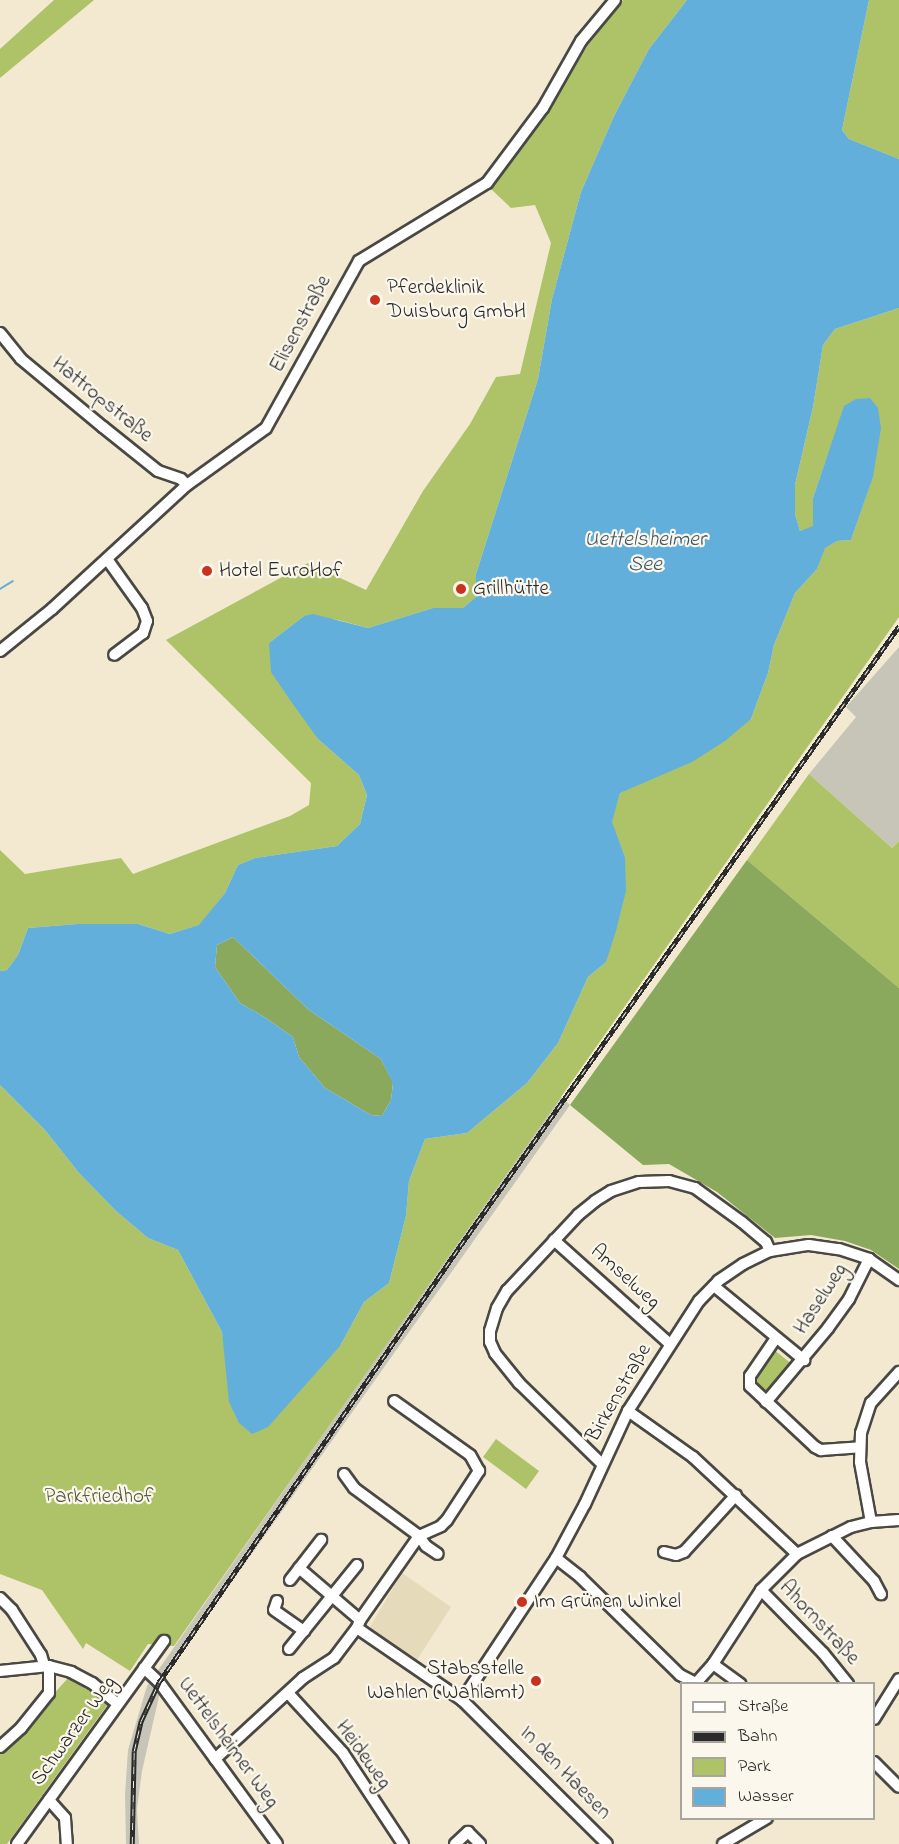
<!DOCTYPE html>
<html>
<head>
<meta charset="utf-8">
<style>
  body { margin:0 }
  #map { position:relative; width:899px; height:1844px; overflow:hidden; background:#f2e9d0; font-family:"Indie Flower",sans-serif }
  div>[style] { position:absolute }
  .built>* { inset:0; background:#e5dbba }
  .industrial>* { inset:0; background:#c7c5b8 }
  .green>* { inset:0; background:#aec367 }
  .forest>* { inset:0; background:#8aa95c }
  .water>* { inset:0; background:#63afdc }
  .stream>* { height:2px; margin:-1px; padding:0 1px; transform-origin:1px; border-radius:1px; background:#63afdc }
  .roads { filter:drop-shadow(2px 0 #494844) drop-shadow(-2px 0 #494844) drop-shadow(0 2px #494844) drop-shadow(0 -2px #494844) }
  .minor>* { height:10px; margin:-5px; padding:0 5px; transform-origin:5px; border-radius:5px; background:#fff }
  .rail>* { height:4.5px; margin-top:-2.25px; transform-origin:0; background:repeating-linear-gradient(90deg,#fbf7ec 0 7px,#2b2b2b 0 14px); box-sizing:border-box; border-block:2px solid #2b2b2b }
  .dots>* { width:16px; height:16px; translate:-50% -50%; box-sizing:border-box; border:3px solid #fbf7ec; border-radius:50% }
  span { translate:-50% -50%; white-space:nowrap; text-align:center; line-height:1.15; -webkit-text-stroke:4.5px #fbf7ec; paint-order:stroke }
  .poi-label { font-size:21px; color:#2b2b2b }
  .left { translate:0 -50%; text-align:left }
  .right { translate:-100% -50%; text-align:right }
  .street-label { font-size:21px; color:#2b2b2b }
  .park-label { font-size:21px; color:#52593d }
  .water-label { font-size:22px; color:#3f5969; font-style:italic }
  .legend { position:absolute; left:680px; top:1682px; width:195px; height:138px; box-sizing:border-box; background:#fbf7ec; border:2px solid #a8a59f; margin:0; padding:8px 10px; list-style:none; font-size:18px; color:#2b2b2b }
  .legend li { display:flex; align-items:center; gap:12px; height:30px }
  .legend b { width:30px; border:2px solid #a8a59f }
</style>
</head>
<body>
<div id="map">
  <div class="built">
    <i style="clip-path:polygon(402px 1573px,451px 1607px,417px 1660px,368px 1630px)"></i>
  </div>
  <div class="industrial">
    <i style="clip-path:polygon(899px 647px,899px 841px,892px 848px,809px 774px,856px 717px,846px 707px)"></i>
    <i style="clip-path:polygon(560px 1096px,570px 1105px,163px 1679px,142px 1771px,137px 1809px,139px 1844px,126px 1844px,125px 1795px,128px 1750px,147px 1686px)"></i>
  </div>
  <div class="green">
    <i style="clip-path:polygon(54px 0,94px 0,0 78px,0 49px)"></i>
    <i style="clip-path:polygon(623px 0,687px 0,649px 49px,614px 116px,581px 192px,552px 299px,538px 379px,476px 574px,476px 597px,463px 608px,433px 608px,368px 628px,338px 620px,304px 616px,269px 643px,318px 739px,359px 775px,367px 795px,360px 824px,337px 846px,255px 858px,238px 865px,225px 893px,200px 925px,170px 934px,138px 924px,77px 924px,28px 928px,18px 955px,7px 970px,0 971px,0 850px,25px 874px,121px 858px,133px 874px,290px 816px,309px 805px,311px 783px,166px 640px,308px 563px,366px 590px,423px 491px,470px 424px,496px 377px,520px 374px,551px 243px,535px 205px,511px 208px,491px 189px,498px 175px,544px 116px,588px 45px)"></i>
    <i style="clip-path:polygon(869px 0,899px 0,899px 159px,849px 139px,842px 130px)"></i>
    <i style="clip-path:polygon(899px 308px,899px 617px,174px 1646px,148px 1644px,130px 1671px,86px 1643px,83px 1649px,42px 1590px,0 1574px,0 1085px,45px 1130px,79px 1173px,116px 1211px,148px 1238px,178px 1250px,222px 1332px,227px 1366px,340px 1346px,364px 1302px,389px 1283px,406px 1216px,409px 1181px,425px 1139px,467px 1133px,527px 1083px,558px 1043px,588px 977px,606px 962px,625px 857px,611px 822px,620px 793px,751px 719px,768px 673px,774px 645px,795px 593px,817px 569px,824px 548px,837px 541px,851px 540px,870px 485px,828px 454px,813px 498px,813px 527px,800px 531px,795px 514px,795px 485px,813px 407px,823px 345px,835px 329px)"></i>
    <i style="clip-path:polygon(809px 774px,892px 848px,899px 841px,899px 988px,747px 860px)"></i>
    <i style="clip-path:polygon(773px 1349px,793px 1365px,769px 1392px,759px 1391px,754px 1386px,753px 1375px)"></i>
    <i style="clip-path:polygon(496px 1439px,539px 1471px,526px 1489px,483px 1457px)"></i>
    <i style="clip-path:polygon(69px 1677px,108px 1704px,7px 1844px,0 1844px,0 1753px)"></i>
  </div>
  <div class="forest">
    <i style="clip-path:polygon(747px 860px,899px 988px,899px 1269px,871px 1250px,845px 1241px,811px 1235px,775px 1238px,717px 1192px,669px 1164px,643px 1165px,570px 1105px)"></i>
    <i style="clip-path:polygon(233px 937px,309px 1010px,381px 1059px,393px 1083px,391px 1100px,382px 1116px,371px 1115px,325px 1088px,299px 1057px,293px 1037px,266px 1018px,240px 1003px,215px 967px,217px 945px)"></i>
  </div>
  <div class="water">
    <i style="clip-path:polygon(evenodd,687px 0,869px 0,842px 130px,849px 139px,899px 159px,899px 308px,835px 329px,823px 345px,813px 407px,795px 485px,795px 514px,800px 531px,813px 526px,813px 498px,844px 406px,856px 399px,870px 398px,878px 408px,881px 428px,873px 477px,851px 540px,837px 541px,825px 548px,817px 569px,795px 593px,774px 645px,768px 673px,751px 719px,725px 741px,692px 762px,620px 793px,612px 822px,625px 857px,626px 891px,616px 931px,606px 962px,588px 977px,558px 1043px,527px 1083px,467px 1133px,425px 1139px,409px 1181px,406px 1216px,389px 1283px,364px 1302px,340px 1346px,268px 1427px,252px 1434px,239px 1423px,229px 1402px,222px 1332px,178px 1250px,148px 1238px,116px 1211px,79px 1173px,45px 1130px,0 1085px,0 971px,7px 970px,18px 955px,28px 928px,77px 924px,138px 924px,170px 934px,199px 925px,225px 893px,238px 865px,255px 858px,337px 846px,360px 824px,367px 795px,359px 775px,318px 739px,290px 700px,271px 672px,269px 643px,304px 616px,313px 614px,368px 628px,433px 608px,463px 608px,476px 597px,476px 574px,538px 379px,552px 299px,581px 192px,614px 116px,649px 49px,687px 0,233px 937px,309px 1010px,381px 1059px,393px 1084px,391px 1100px,382px 1116px,371px 1115px,325px 1088px,299px 1057px,293px 1037px,266px 1018px,240px 1003px,215px 967px,217px 945px,233px 937px)"></i>
  </div>
  <div class="stream">
    <i style="left:0;top:589px;width:15px;rotate:-32deg"></i>
  </div>
  <div class="roads">
    <div class="minor">
      <i style="left:0;top:333px;width:33px;rotate:51deg"></i>
      <i style="left:21px;top:359px;width:107px;rotate:39.7deg"></i>
      <i style="left:103px;top:427px;width:70px;rotate:38.7deg"></i>
      <i style="left:158px;top:471px;width:24px;rotate:19deg"></i>
      <i style="left:181px;top:479px;width:8px;rotate:45deg"></i>
      <i style="left:107px;top:559px;width:60px;rotate:54.5deg"></i>
      <i style="left:142px;top:608px;width:14px;rotate:69deg"></i>
      <i style="left:147px;top:621px;width:13px;rotate:108deg"></i>
      <i style="left:143px;top:633px;width:36px;rotate:143deg"></i>
      <i style="left:0;top:651px;width:67px;rotate:-38.9deg"></i>
      <i style="left:52px;top:609px;width:183px;rotate:-42.6deg"></i>
      <i style="left:187px;top:485px;width:97px;rotate:-35.8deg"></i>
      <i style="left:266px;top:428px;width:191px;rotate:-60.9deg"></i>
      <i style="left:359px;top:261px;width:150px;rotate:-31.4deg"></i>
      <i style="left:487px;top:183px;width:94px;rotate:-53.3deg"></i>
      <i style="left:543px;top:108px;width:77px;rotate:-60.4deg"></i>
      <i style="left:581px;top:41px;width:53px;rotate:-50.3deg"></i>
      <i style="left:554px;top:1240px;width:156px;rotate:41.9deg"></i>
      <i style="left:714px;top:1286px;width:117px;rotate:39.4deg"></i>
      <i style="left:776px;top:1338px;width:46px;rotate:124.4deg"></i>
      <i style="left:750px;top:1376px;width:10px;rotate:90deg"></i>
      <i style="left:750px;top:1386px;width:89px;rotate:43.2deg"></i>
      <i style="left:815px;top:1447px;width:7px;rotate:27deg"></i>
      <i style="left:821px;top:1450px;width:39px;rotate:-4deg"></i>
      <i style="left:766px;top:1402px;width:97px;rotate:-50deg"></i>
      <i style="left:828px;top:1328px;width:36px;rotate:-54deg"></i>
      <i style="left:849px;top:1299px;width:45px;rotate:-63.4deg"></i>
      <i style="left:628px;top:1411px;width:80px;rotate:35.3deg"></i>
      <i style="left:693px;top:1457px;width:142px;rotate:43deg"></i>
      <i style="left:602px;top:1464px;width:116px;rotate:-135.7deg"></i>
      <i style="left:519px;top:1383px;width:38px;rotate:-129deg"></i>
      <i style="left:495px;top:1353px;width:12px;rotate:-114deg"></i>
      <i style="left:490px;top:1342px;width:11px;rotate:-90deg"></i>
      <i style="left:490px;top:1331px;width:24px;rotate:-73deg"></i>
      <i style="left:497px;top:1308px;width:20px;rotate:-60deg"></i>
      <i style="left:507px;top:1291px;width:104px;rotate:-46.9deg"></i>
      <i style="left:578px;top:1215px;width:22px;rotate:-39deg"></i>
      <i style="left:595px;top:1201px;width:19px;rotate:-32deg"></i>
      <i style="left:611px;top:1191px;width:29px;rotate:-18deg"></i>
      <i style="left:639px;top:1182px;width:30px;rotate:-2deg"></i>
      <i style="left:669px;top:1181px;width:27px;rotate:15deg"></i>
      <i style="left:695px;top:1188px;width:58px;rotate:35.9deg"></i>
      <i style="left:742px;top:1222px;width:31px;rotate:40deg"></i>
      <i style="left:766px;top:1242px;width:10px;rotate:66deg"></i>
      <i style="left:344px;top:1474px;width:17px;rotate:54deg"></i>
      <i style="left:354px;top:1488px;width:81px;rotate:36.4deg"></i>
      <i style="left:419px;top:1536px;width:12px;rotate:55deg"></i>
      <i style="left:426px;top:1546px;width:14px;rotate:34deg"></i>
      <i style="left:871px;top:1522px;width:61px;rotate:-100.4deg"></i>
      <i style="left:860px;top:1462px;width:29px;rotate:-88deg"></i>
      <i style="left:861px;top:1433px;width:32px;rotate:-72deg"></i>
      <i style="left:871px;top:1403px;width:42px;rotate:-47.9deg"></i>
      <i style="left:832px;top:1536px;width:62px;rotate:47deg"></i>
      <i style="left:874px;top:1581px;width:15px;rotate:62deg"></i>
      <i style="left:664px;top:1552px;width:12px;rotate:14deg"></i>
      <i style="left:676px;top:1555px;width:9px;rotate:-21deg"></i>
      <i style="left:684px;top:1552px;width:77px;rotate:-47.6deg"></i>
      <i style="left:556px;top:1558px;width:31px;rotate:38deg"></i>
      <i style="left:580px;top:1577px;width:140px;rotate:44.4deg"></i>
      <i style="left:680px;top:1675px;width:18px;rotate:27deg"></i>
      <i style="left:696px;top:1683px;width:25px;rotate:-48deg"></i>
      <i style="left:713px;top:1664px;width:88px;rotate:-57deg"></i>
      <i style="left:761px;top:1590px;width:51px;rotate:-45deg"></i>
      <i style="left:797px;top:1554px;width:60px;rotate:-26.6deg"></i>
      <i style="left:851px;top:1527px;width:21px;rotate:-14deg"></i>
      <i style="left:871px;top:1522px;width:28px;rotate:-4deg"></i>
      <i style="left:290px;top:1580px;width:51px;rotate:-52.2deg"></i>
      <i style="left:761px;top:1590px;width:88px;rotate:45.5deg"></i>
      <i style="left:823px;top:1653px;width:40px;rotate:51deg"></i>
      <i style="left:0;top:1598px;width:17px;rotate:45deg"></i>
      <i style="left:12px;top:1610px;width:54px;rotate:57.2deg"></i>
      <i style="left:41px;top:1655px;width:10px;rotate:73deg"></i>
      <i style="left:277px;top:1601px;width:9px;rotate:108deg"></i>
      <i style="left:274px;top:1610px;width:37px;rotate:35deg"></i>
      <i style="left:360px;top:1620px;width:103px;rotate:-54.9deg"></i>
      <i style="left:419px;top:1536px;width:24px;rotate:-24deg"></i>
      <i style="left:441px;top:1526px;width:8px;rotate:-45deg"></i>
      <i style="left:447px;top:1520px;width:59px;rotate:-56.9deg"></i>
      <i style="left:479px;top:1471px;width:18px;rotate:-119deg"></i>
      <i style="left:470px;top:1455px;width:93px;rotate:-144.6deg"></i>
      <i style="left:357px;top:1628px;width:127px;rotate:34.4deg"></i>
      <i style="left:462px;top:1700px;width:204px;rotate:44.8deg"></i>
      <i style="left:289px;top:1649px;width:108px;rotate:-51deg"></i>
      <i style="left:713px;top:1664px;width:34px;rotate:36deg"></i>
      <i style="left:144px;top:1668px;width:21px;rotate:43deg"></i>
      <i style="left:159px;top:1682px;width:200px;rotate:53.9deg"></i>
      <i style="left:0;top:1671px;width:49px;rotate:-5.8deg"></i>
      <i style="left:49px;top:1666px;width:23px;rotate:15deg"></i>
      <i style="left:71px;top:1672px;width:24px;rotate:28deg"></i>
      <i style="left:92px;top:1683px;width:33px;rotate:39deg"></i>
      <i style="left:288px;top:1693px;width:81px;rotate:47.5deg"></i>
      <i style="left:343px;top:1753px;width:109px;rotate:56.6deg"></i>
      <i style="left:462px;top:1700px;width:170px;rotate:-56.5deg"></i>
      <i style="left:556px;top:1558px;width:61px;rotate:-61.8deg"></i>
      <i style="left:585px;top:1504px;width:102px;rotate:-65.2deg"></i>
      <i style="left:628px;top:1411px;width:131px;rotate:-57.2deg"></i>
      <i style="left:699px;top:1301px;width:28px;rotate:-46deg"></i>
      <i style="left:718px;top:1281px;width:30px;rotate:-34deg"></i>
      <i style="left:743px;top:1264px;width:30px;rotate:-26deg"></i>
      <i style="left:770px;top:1251px;width:39px;rotate:-9deg"></i>
      <i style="left:809px;top:1245px;width:30px;rotate:8deg"></i>
      <i style="left:839px;top:1249px;width:32px;rotate:18deg"></i>
      <i style="left:869px;top:1259px;width:37px;rotate:35deg"></i>
      <i style="left:874px;top:1719px;width:47px;rotate:-58deg"></i>
      <i style="left:0;top:1747px;width:28px;rotate:-42deg"></i>
      <i style="left:21px;top:1728px;width:45px;rotate:-51.3deg"></i>
      <i style="left:49px;top:1693px;width:27px;rotate:-90deg"></i>
      <i style="left:215px;top:1759px;width:120px;rotate:-42.6deg"></i>
      <i style="left:303px;top:1678px;width:37px;rotate:-33deg"></i>
      <i style="left:334px;top:1658px;width:38px;rotate:-53deg"></i>
      <i style="left:357px;top:1628px;width:9px;rotate:-69deg"></i>
      <i style="left:360px;top:1620px;width:80px;rotate:-139.6deg"></i>
      <i style="left:874px;top:1762px;width:35px;rotate:45deg"></i>
      <i style="left:49px;top:1800px;width:24px;rotate:48deg"></i>
      <i style="left:65px;top:1818px;width:26px;rotate:86deg"></i>
      <i style="left:17px;top:1844px;width:251px;rotate:-54.1deg"></i>
      <i style="left:455px;top:1844px;width:18px;rotate:-43deg"></i>
      <i style="left:468px;top:1832px;width:17px;rotate:45deg"></i>
      <i style="left:723px;top:1844px;width:51px;rotate:-30.6deg"></i>
    </div>
  </div>
  <div class="rail">
    <i style="left:132px;top:1844px;width:93px;rotate:-88.8deg"></i>
    <i style="left:134px;top:1751px;width:31px;rotate:-77deg"></i>
    <i style="left:141px;top:1721px;width:43px;rotate:-65.2deg"></i>
    <i style="left:159px;top:1682px;width:530px;rotate:-55.38deg"></i>
    <i style="left:460px;top:1246px;width:760px;rotate:-54.7deg"></i>
  </div>
  <div class="dots">
    <i style="left:375px;top:300px;background:#c8321e"></i>
    <i style="left:207px;top:571px;background:#c8321e"></i>
    <i style="left:461px;top:589px;background:#c8321e"></i>
    <i style="left:522px;top:1602px;background:#c8321e"></i>
    <i style="left:536px;top:1681px;background:#c8321e"></i>
  </div>
  <div class="poi-label">
    <span class="left" style="left:387px;top:300px">Pferdeklinik<br>Duisburg GmbH</span>
    <span class="left" style="left:219px;top:571px">Hotel EuroHof</span>
    <span class="left" style="left:473px;top:589px">Grillhütte</span>
    <span class="left" style="left:534px;top:1602px">Im Grünen Winkel</span>
    <span class="right" style="left:524px;top:1681px">Stabsstelle<br>Wahlen (Wahlamt)</span>
  </div>
  <div class="street-label">
    <span style="left:301px;top:324px;rotate:-62deg">Elisenstraße</span>
    <span style="left:102px;top:400px;rotate:39deg">Hattropstraße</span>
    <span style="left:625px;top:1277px;rotate:42deg">Amselweg</span>
    <span style="left:821px;top:1299px;rotate:-57deg">Haselweg</span>
    <span style="left:619px;top:1393px;rotate:-60deg">Birkenstraße</span>
    <span style="left:819px;top:1623px;rotate:47deg">Ahornstraße</span>
    <span style="left:74px;top:1731px;rotate:-54deg">Schwarzer Weg</span>
    <span style="left:228px;top:1743px;rotate:54deg">Uettelsheimer Weg</span>
    <span style="left:363px;top:1755px;rotate:54deg">Heideweg</span>
    <span style="left:565px;top:1773px;rotate:46deg">In den Haesen</span>
  </div>
  <div class="park-label">
    <span style="left:99px;top:1497px">Parkfriedhof</span>
  </div>
  <div class="water-label">
    <span style="left:645px;top:553px">Uettelsheimer<br>See</span>
  </div>
  <ul class="legend">
  <li><b style="height:8px;background:#fff"></b>Straße</li>
  <li><b style="height:8px;background:#2b2b2b"></b>Bahn</li>
  <li><b style="height:16px;background:#aec367"></b>Park</li>
  <li><b style="height:16px;background:#63afdc"></b>Wasser</li>
  </ul>
</div>
</body>
</html>
